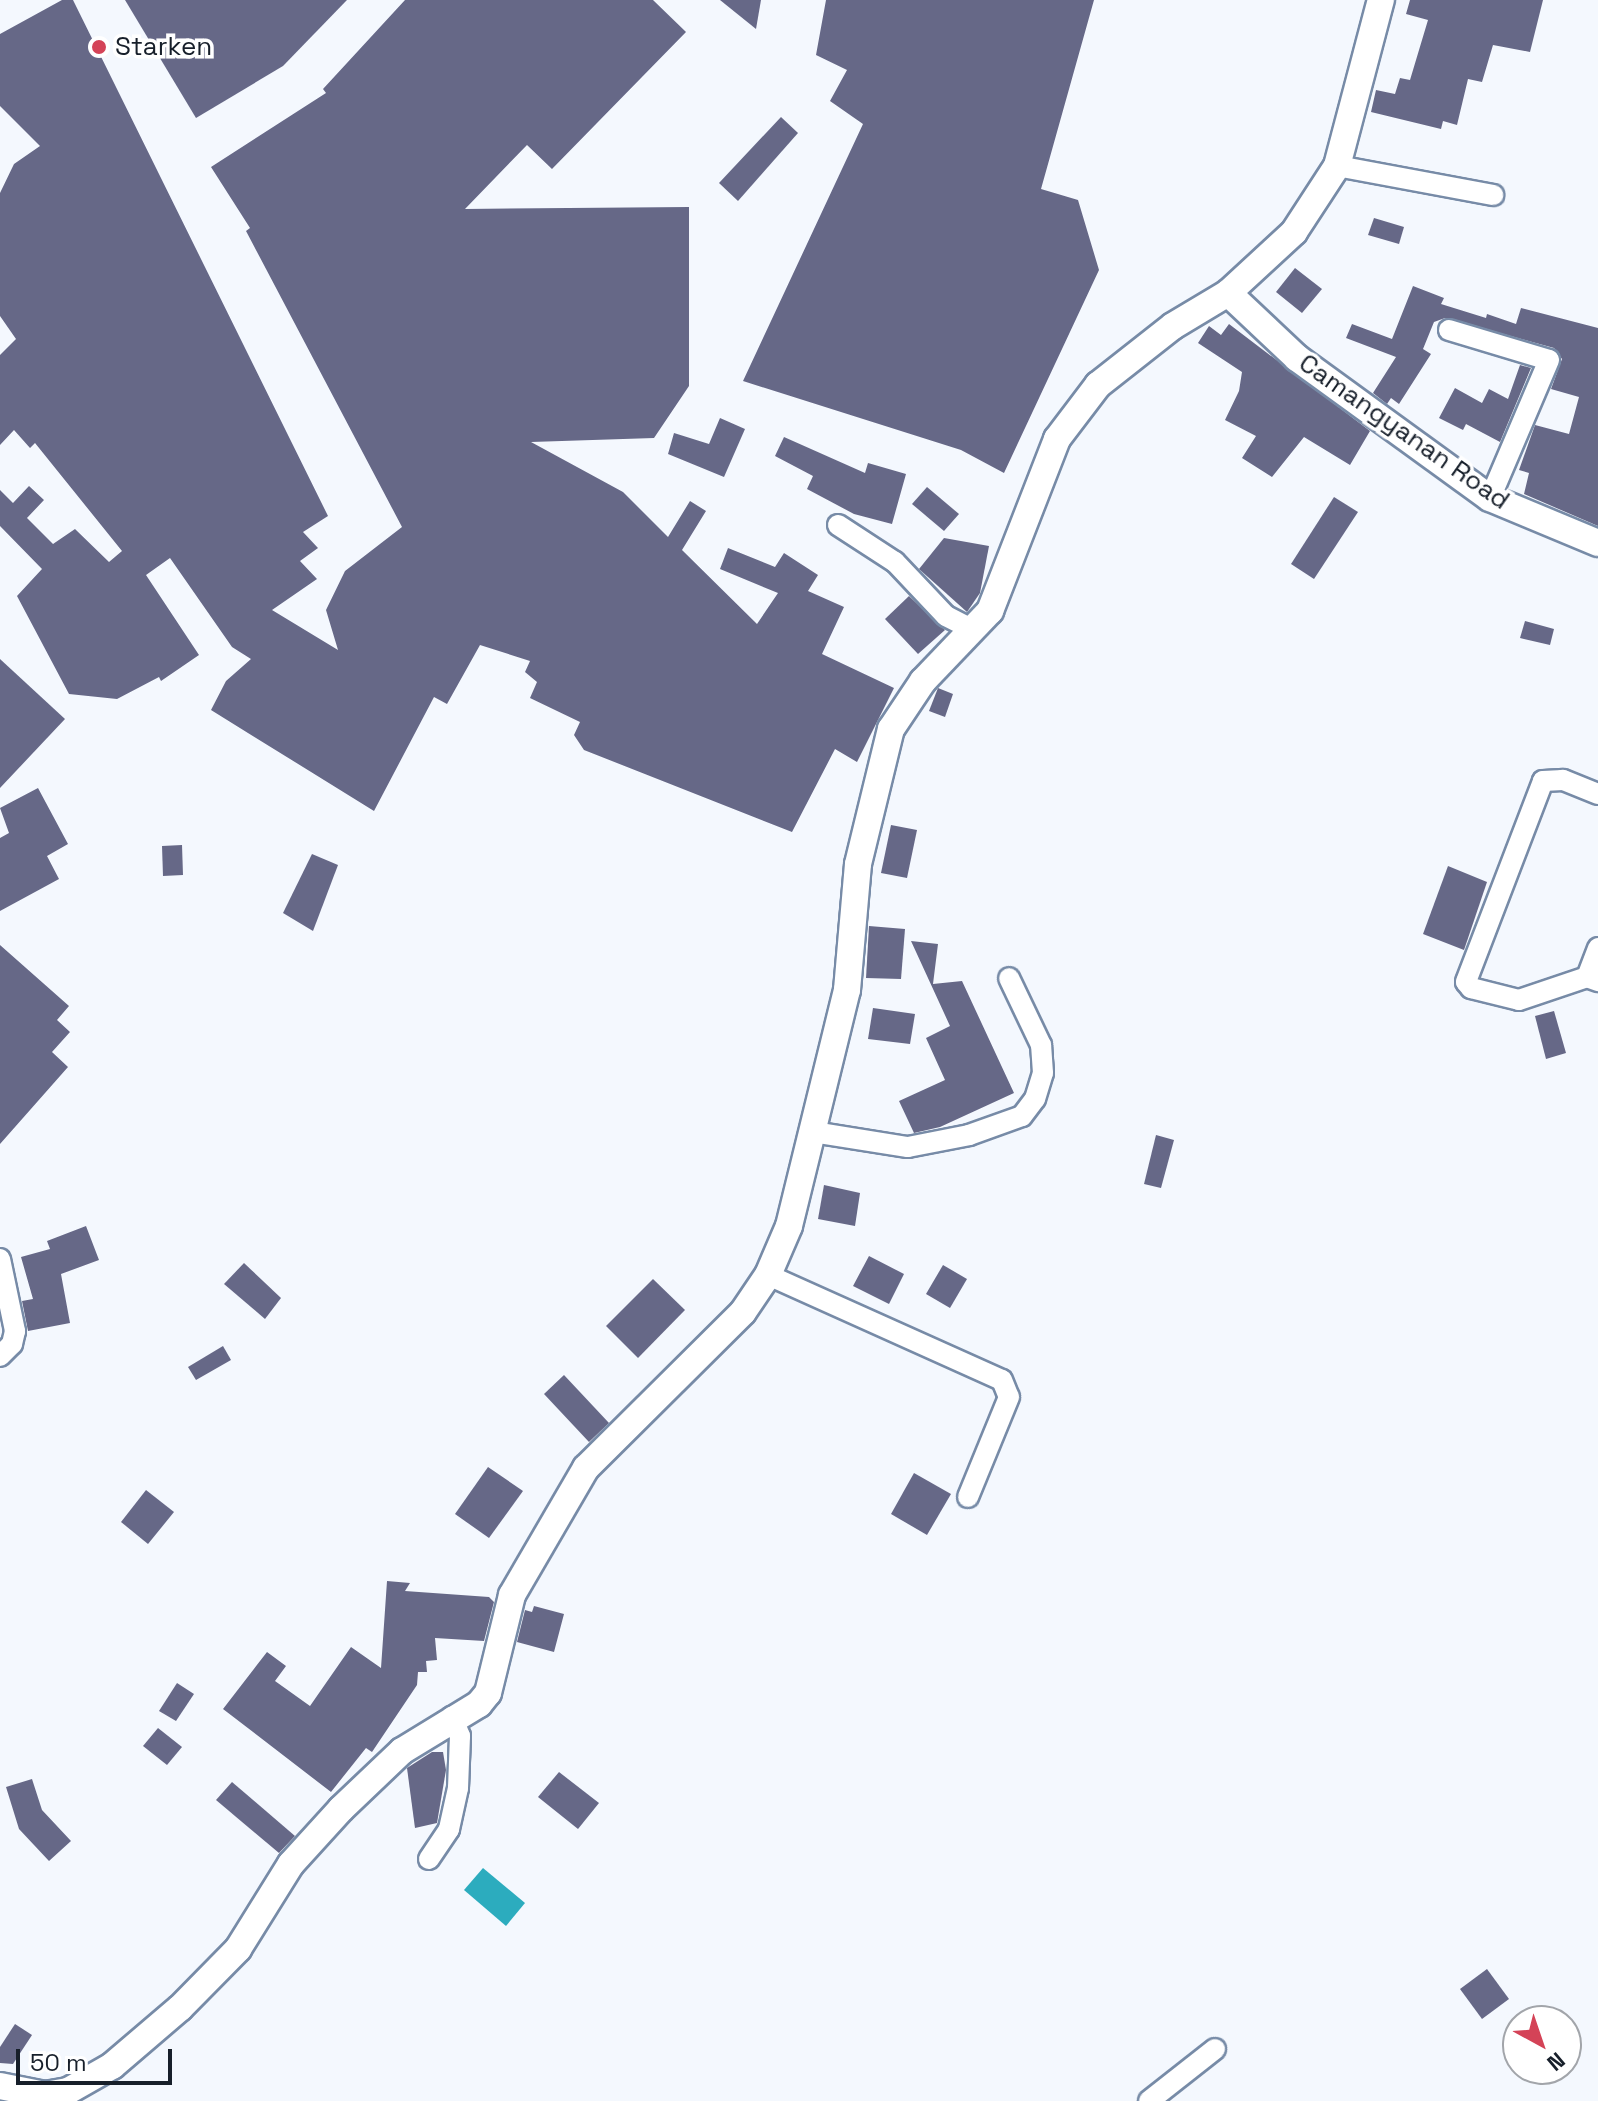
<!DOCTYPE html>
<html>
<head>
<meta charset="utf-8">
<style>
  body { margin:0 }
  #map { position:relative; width:1598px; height:2101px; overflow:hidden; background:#f4f8fe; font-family:"Space Grotesk",sans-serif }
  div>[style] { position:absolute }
  .water>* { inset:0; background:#2cacbe }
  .building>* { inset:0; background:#666887 }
  .roads { filter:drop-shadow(2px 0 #778ba7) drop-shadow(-2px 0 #778ba7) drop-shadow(0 2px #778ba7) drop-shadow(0 -2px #778ba7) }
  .minor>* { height:20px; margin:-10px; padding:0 10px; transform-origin:10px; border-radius:10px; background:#fff }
  .tertiary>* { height:26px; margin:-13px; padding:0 13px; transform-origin:13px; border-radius:13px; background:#fff }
  .dots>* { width:22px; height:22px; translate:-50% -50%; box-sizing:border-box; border:4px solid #fff; border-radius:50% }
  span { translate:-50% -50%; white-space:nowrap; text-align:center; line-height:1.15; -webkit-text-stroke:7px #fff; paint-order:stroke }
  .poi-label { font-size:26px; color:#171f2a }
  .left { translate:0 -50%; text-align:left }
  .street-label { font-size:26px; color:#171f2a }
  .north { position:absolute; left:1502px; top:2005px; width:80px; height:80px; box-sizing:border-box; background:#fff; border:2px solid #a2a5aa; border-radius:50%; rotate:140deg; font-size:22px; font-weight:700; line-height:32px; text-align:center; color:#171f2a }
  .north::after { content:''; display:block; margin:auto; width:28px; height:36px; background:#d44357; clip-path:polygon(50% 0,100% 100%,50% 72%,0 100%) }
  .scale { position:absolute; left:16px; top:2049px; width:156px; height:36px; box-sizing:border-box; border:4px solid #171f2a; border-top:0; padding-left:10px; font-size:24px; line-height:28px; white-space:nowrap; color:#171f2a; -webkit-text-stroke:6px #fff; paint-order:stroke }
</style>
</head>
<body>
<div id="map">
  <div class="water">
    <i style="clip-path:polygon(483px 1868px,525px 1903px,506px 1926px,464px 1890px)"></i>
  </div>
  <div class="building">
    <i style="clip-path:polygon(62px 0,73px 0,328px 516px,303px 532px,318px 548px,300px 561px,317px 579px,272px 610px,338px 650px,326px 610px,345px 571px,402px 527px,246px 231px,250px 228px,211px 167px,326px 93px,323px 89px,405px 0,653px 0,686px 32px,552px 169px,527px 145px,465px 209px,689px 207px,689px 386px,654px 438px,531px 442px,623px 492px,668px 537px,690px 501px,706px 511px,682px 550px,757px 624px,778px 593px,720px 569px,728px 548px,775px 567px,784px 553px,818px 575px,808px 591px,844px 607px,822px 654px,894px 688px,857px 762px,835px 749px,792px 832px,584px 750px,574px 735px,580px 722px,530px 698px,537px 682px,525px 672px,530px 661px,480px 645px,447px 704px,434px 697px,374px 811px,211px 710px,226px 681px,251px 659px,232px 647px,170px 558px,146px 575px,199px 655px,161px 681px,159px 677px,117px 699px,69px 694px,17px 596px,42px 569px,0 526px,0 490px,13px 503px,29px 486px,44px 500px,27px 518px,53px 544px,75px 529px,109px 562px,122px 551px,35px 443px,30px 448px,14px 430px,0 445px,0 355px,16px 339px,0 316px,0 193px,14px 164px,40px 146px,0 106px,0 34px)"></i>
    <i style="clip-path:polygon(125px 0,347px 0,283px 66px,196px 118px)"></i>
    <i style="clip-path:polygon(720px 0,761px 0,756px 29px)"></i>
    <i style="clip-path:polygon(826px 0,1094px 0,1041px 189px,1078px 200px,1099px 270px,1004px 473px,961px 450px,743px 381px,863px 124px,830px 101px,847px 70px,816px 55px)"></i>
    <i style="clip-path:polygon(1410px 0,1543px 0,1530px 52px,1493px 45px,1482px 82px,1468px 79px,1457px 125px,1443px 121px,1441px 129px,1371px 112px,1376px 90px,1395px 94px,1400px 78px,1410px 80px,1428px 20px,1406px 14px)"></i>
    <i style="clip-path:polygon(781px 117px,798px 133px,738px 201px,719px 183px)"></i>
    <i style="clip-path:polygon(1374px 218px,1404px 227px,1399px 244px,1368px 235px)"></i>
    <i style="clip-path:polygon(1295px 268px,1322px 289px,1302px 313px,1276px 292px)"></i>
    <i style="clip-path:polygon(1413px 286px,1444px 298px,1441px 304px,1486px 318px,1487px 314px,1516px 324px,1521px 308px,1598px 328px,1598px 526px,1524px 494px,1529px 473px,1519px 470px,1535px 425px,1569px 434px,1579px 397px,1551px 389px,1562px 359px,1554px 348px,1445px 318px,1434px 322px,1423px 349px,1431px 354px,1399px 404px,1391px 398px,1387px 404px,1373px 393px,1396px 357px,1346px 338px,1352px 324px,1392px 339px)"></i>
    <i style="clip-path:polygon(1229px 324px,1370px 431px,1350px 465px,1304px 437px,1272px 477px,1242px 458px,1256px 436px,1225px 420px,1239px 391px,1242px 372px,1198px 343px,1209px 326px,1221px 335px)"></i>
    <i style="clip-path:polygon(1520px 365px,1531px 368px,1500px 442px,1466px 424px,1463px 430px,1439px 418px,1455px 388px,1482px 403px,1489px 389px,1508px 399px)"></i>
    <i style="clip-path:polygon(720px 418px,745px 429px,724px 477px,668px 454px,674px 433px,709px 444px)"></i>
    <i style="clip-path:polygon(784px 437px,865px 473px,868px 463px,906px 474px,892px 524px,854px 514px,807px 489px,813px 476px,775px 456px)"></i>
    <i style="clip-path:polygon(927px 487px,959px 514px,944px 531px,912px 504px)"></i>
    <i style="clip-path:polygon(1334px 497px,1358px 512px,1314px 579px,1291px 564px)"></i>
    <i style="clip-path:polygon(944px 538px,989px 546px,980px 593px,967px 612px,919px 569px)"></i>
    <i style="clip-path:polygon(909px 596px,945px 630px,918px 654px,885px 619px)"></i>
    <i style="clip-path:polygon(1525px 621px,1554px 629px,1550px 645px,1520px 638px)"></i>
    <i style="clip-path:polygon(0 659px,65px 719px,0 788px)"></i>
    <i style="clip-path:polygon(938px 688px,953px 694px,945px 717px,929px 711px)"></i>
    <i style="clip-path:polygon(38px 788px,68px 844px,47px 856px,59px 879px,0 911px,0 838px,9px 833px,0 808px)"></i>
    <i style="clip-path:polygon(891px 825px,917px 830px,907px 878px,881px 873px)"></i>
    <i style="clip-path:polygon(182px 845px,183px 875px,163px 876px,162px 846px)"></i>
    <i style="clip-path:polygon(312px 854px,338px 865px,313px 931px,283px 913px)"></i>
    <i style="clip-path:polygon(1448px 866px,1487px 882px,1464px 950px,1423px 934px)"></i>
    <i style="clip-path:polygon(869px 926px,905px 929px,901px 979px,866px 978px)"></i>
    <i style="clip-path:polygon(911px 941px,938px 944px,933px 984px,962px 981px,1014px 1093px,940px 1127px,914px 1133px,899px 1101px,945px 1080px,926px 1038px,950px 1026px)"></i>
    <i style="clip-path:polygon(0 945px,69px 1006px,57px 1020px,70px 1032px,52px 1052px,68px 1067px,0 1144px)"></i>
    <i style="clip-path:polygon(873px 1008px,915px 1014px,910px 1044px,868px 1039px)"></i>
    <i style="clip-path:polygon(1554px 1011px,1566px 1053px,1546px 1059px,1535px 1016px)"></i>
    <i style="clip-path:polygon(1156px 1135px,1174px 1140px,1161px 1188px,1144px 1184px)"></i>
    <i style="clip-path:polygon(824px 1185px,860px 1193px,855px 1226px,818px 1219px)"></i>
    <i style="clip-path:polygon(86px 1226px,99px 1260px,61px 1274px,70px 1323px,28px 1331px,22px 1301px,33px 1299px,21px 1257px,50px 1249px,47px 1241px)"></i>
    <i style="clip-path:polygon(869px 1256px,904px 1274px,889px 1304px,853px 1286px)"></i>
    <i style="clip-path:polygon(244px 1263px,281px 1298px,265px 1319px,224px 1284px)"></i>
    <i style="clip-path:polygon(943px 1265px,967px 1279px,950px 1308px,926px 1294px)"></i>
    <i style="clip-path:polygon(653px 1279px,685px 1310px,638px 1358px,606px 1326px)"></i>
    <i style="clip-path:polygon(223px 1346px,231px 1360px,196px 1380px,188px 1367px)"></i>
    <i style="clip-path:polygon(564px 1375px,609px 1423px,589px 1442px,544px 1394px)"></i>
    <i style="clip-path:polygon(488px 1467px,523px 1491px,489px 1538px,455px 1514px)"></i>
    <i style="clip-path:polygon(914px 1473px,951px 1494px,927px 1535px,891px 1514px)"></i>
    <i style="clip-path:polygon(146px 1490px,174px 1512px,148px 1544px,121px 1522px)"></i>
    <i style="clip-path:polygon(387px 1581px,410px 1583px,405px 1591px,489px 1597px,494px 1602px,484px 1641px,435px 1638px,437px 1660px,426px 1661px,427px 1672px,418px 1672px,417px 1685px,372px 1752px,366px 1748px,331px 1792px,223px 1709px,267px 1652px,286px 1666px,275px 1681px,310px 1706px,351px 1647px,381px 1668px)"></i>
    <i style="clip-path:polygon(534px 1606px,564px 1614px,554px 1652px,517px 1642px,525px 1610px,532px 1612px)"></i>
    <i style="clip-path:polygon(177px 1683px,194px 1694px,176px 1721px,159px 1711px)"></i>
    <i style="clip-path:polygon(158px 1728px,182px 1747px,167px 1765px,143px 1746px)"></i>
    <i style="clip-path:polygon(432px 1752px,443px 1752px,446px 1770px,437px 1823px,415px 1828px,407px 1768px)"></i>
    <i style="clip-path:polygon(559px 1772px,599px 1803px,578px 1829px,538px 1797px)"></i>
    <i style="clip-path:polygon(32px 1779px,42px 1810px,71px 1841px,49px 1861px,19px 1829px,6px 1787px)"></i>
    <i style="clip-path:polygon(232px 1782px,295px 1836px,279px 1853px,216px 1800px)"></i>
    <i style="clip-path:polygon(1487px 1969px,1509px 1999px,1482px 2019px,1460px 1989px)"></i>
    <i style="clip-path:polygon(15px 2024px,32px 2035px,13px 2064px,0 2063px,0 2047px)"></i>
  </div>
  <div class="roads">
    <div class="minor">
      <i style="left:1337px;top:166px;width:159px;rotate:10.5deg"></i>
      <i style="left:1449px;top:330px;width:104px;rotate:16.7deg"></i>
      <i style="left:1549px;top:360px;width:150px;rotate:113.1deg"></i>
      <i style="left:838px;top:525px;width:68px;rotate:33deg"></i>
      <i style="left:895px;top:562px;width:74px;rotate:46.6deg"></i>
      <i style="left:946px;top:616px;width:31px;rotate:27deg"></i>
      <i style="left:1598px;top:794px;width:38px;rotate:-158deg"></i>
      <i style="left:1563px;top:780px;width:20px;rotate:177deg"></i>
      <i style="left:1543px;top:781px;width:215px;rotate:111deg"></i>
      <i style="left:1466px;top:982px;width:8px;rotate:50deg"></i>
      <i style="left:1471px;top:988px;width:49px;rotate:14deg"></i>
      <i style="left:1519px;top:1000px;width:72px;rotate:-18.7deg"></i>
      <i style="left:1587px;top:977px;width:12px;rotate:20deg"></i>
      <i style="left:1587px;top:977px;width:31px;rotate:-69deg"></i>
      <i style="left:813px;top:1132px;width:96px;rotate:9deg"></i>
      <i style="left:908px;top:1147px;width:62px;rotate:-11.1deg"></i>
      <i style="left:969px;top:1135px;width:56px;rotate:-19.7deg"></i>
      <i style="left:1022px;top:1116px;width:21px;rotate:-53deg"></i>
      <i style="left:1035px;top:1099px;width:27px;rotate:-73deg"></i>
      <i style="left:1043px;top:1073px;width:28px;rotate:-94deg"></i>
      <i style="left:1041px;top:1045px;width:74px;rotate:-115.5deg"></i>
      <i style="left:0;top:1259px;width:74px;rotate:78.2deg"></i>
      <i style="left:15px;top:1331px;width:13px;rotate:103deg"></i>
      <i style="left:12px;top:1344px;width:17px;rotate:135deg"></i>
      <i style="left:768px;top:1275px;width:256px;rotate:24.2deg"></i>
      <i style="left:1002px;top:1380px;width:18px;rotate:68deg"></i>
      <i style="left:1009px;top:1397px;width:108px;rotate:112.3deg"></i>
      <i style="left:429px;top:1859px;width:36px;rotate:-56deg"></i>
      <i style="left:449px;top:1829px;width:42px;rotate:-77.6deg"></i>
      <i style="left:458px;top:1788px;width:52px;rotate:-87.8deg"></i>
      <i style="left:460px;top:1736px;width:21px;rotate:-113deg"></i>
      <i style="left:1149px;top:2101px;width:84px;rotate:-38.2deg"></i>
    </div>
    <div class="tertiary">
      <i style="left:1228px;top:293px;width:95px;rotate:43.3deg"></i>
      <i style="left:1297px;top:358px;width:238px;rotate:36deg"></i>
      <i style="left:1490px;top:498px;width:117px;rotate:22.6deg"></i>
      <i style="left:0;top:2086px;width:46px;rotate:11.3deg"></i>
      <i style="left:45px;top:2095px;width:23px;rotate:-10deg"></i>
      <i style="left:68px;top:2091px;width:51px;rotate:-29.6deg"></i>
      <i style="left:112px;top:2066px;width:89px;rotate:-40.5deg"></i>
      <i style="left:180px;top:2008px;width:83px;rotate:-45.5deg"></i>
      <i style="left:238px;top:1949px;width:100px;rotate:-58.1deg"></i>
      <i style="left:291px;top:1864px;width:74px;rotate:-47.7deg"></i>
      <i style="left:341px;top:1809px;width:84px;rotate:-43.6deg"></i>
      <i style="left:402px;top:1751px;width:90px;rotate:-31.4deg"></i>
      <i style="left:479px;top:1704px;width:14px;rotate:-51deg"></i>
      <i style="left:488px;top:1693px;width:101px;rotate:-76.2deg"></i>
      <i style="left:512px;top:1595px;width:147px;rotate:-59.8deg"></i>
      <i style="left:586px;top:1468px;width:221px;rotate:-44.8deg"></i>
      <i style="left:743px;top:1312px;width:45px;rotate:-56deg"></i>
      <i style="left:768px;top:1275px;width:53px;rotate:-66.8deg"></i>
      <i style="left:789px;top:1226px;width:243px;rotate:-76.2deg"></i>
      <i style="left:847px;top:990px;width:126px;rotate:-85deg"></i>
      <i style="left:858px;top:864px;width:139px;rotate:-76.3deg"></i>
      <i style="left:891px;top:729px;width:58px;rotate:-56.3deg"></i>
      <i style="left:923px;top:681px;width:97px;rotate:-46.3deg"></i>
      <i style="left:990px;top:611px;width:185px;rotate:-68.7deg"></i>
      <i style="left:1057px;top:439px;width:68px;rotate:-52.8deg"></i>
      <i style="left:1098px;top:385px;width:95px;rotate:-38.2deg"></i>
      <i style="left:1173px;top:326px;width:64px;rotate:-31deg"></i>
      <i style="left:1228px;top:293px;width:90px;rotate:-42.7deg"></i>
      <i style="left:1294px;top:232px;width:79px;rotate:-56.9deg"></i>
      <i style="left:1337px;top:166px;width:172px;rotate:-75.2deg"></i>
    </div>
  </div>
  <div class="dots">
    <i style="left:99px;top:47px;background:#d44357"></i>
  </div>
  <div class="poi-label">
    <span class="left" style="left:115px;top:47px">Starken</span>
  </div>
  <div class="street-label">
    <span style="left:1404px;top:432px;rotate:35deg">Camangyanan Road</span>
  </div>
  <div class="north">N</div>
  <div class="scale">50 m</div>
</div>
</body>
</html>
